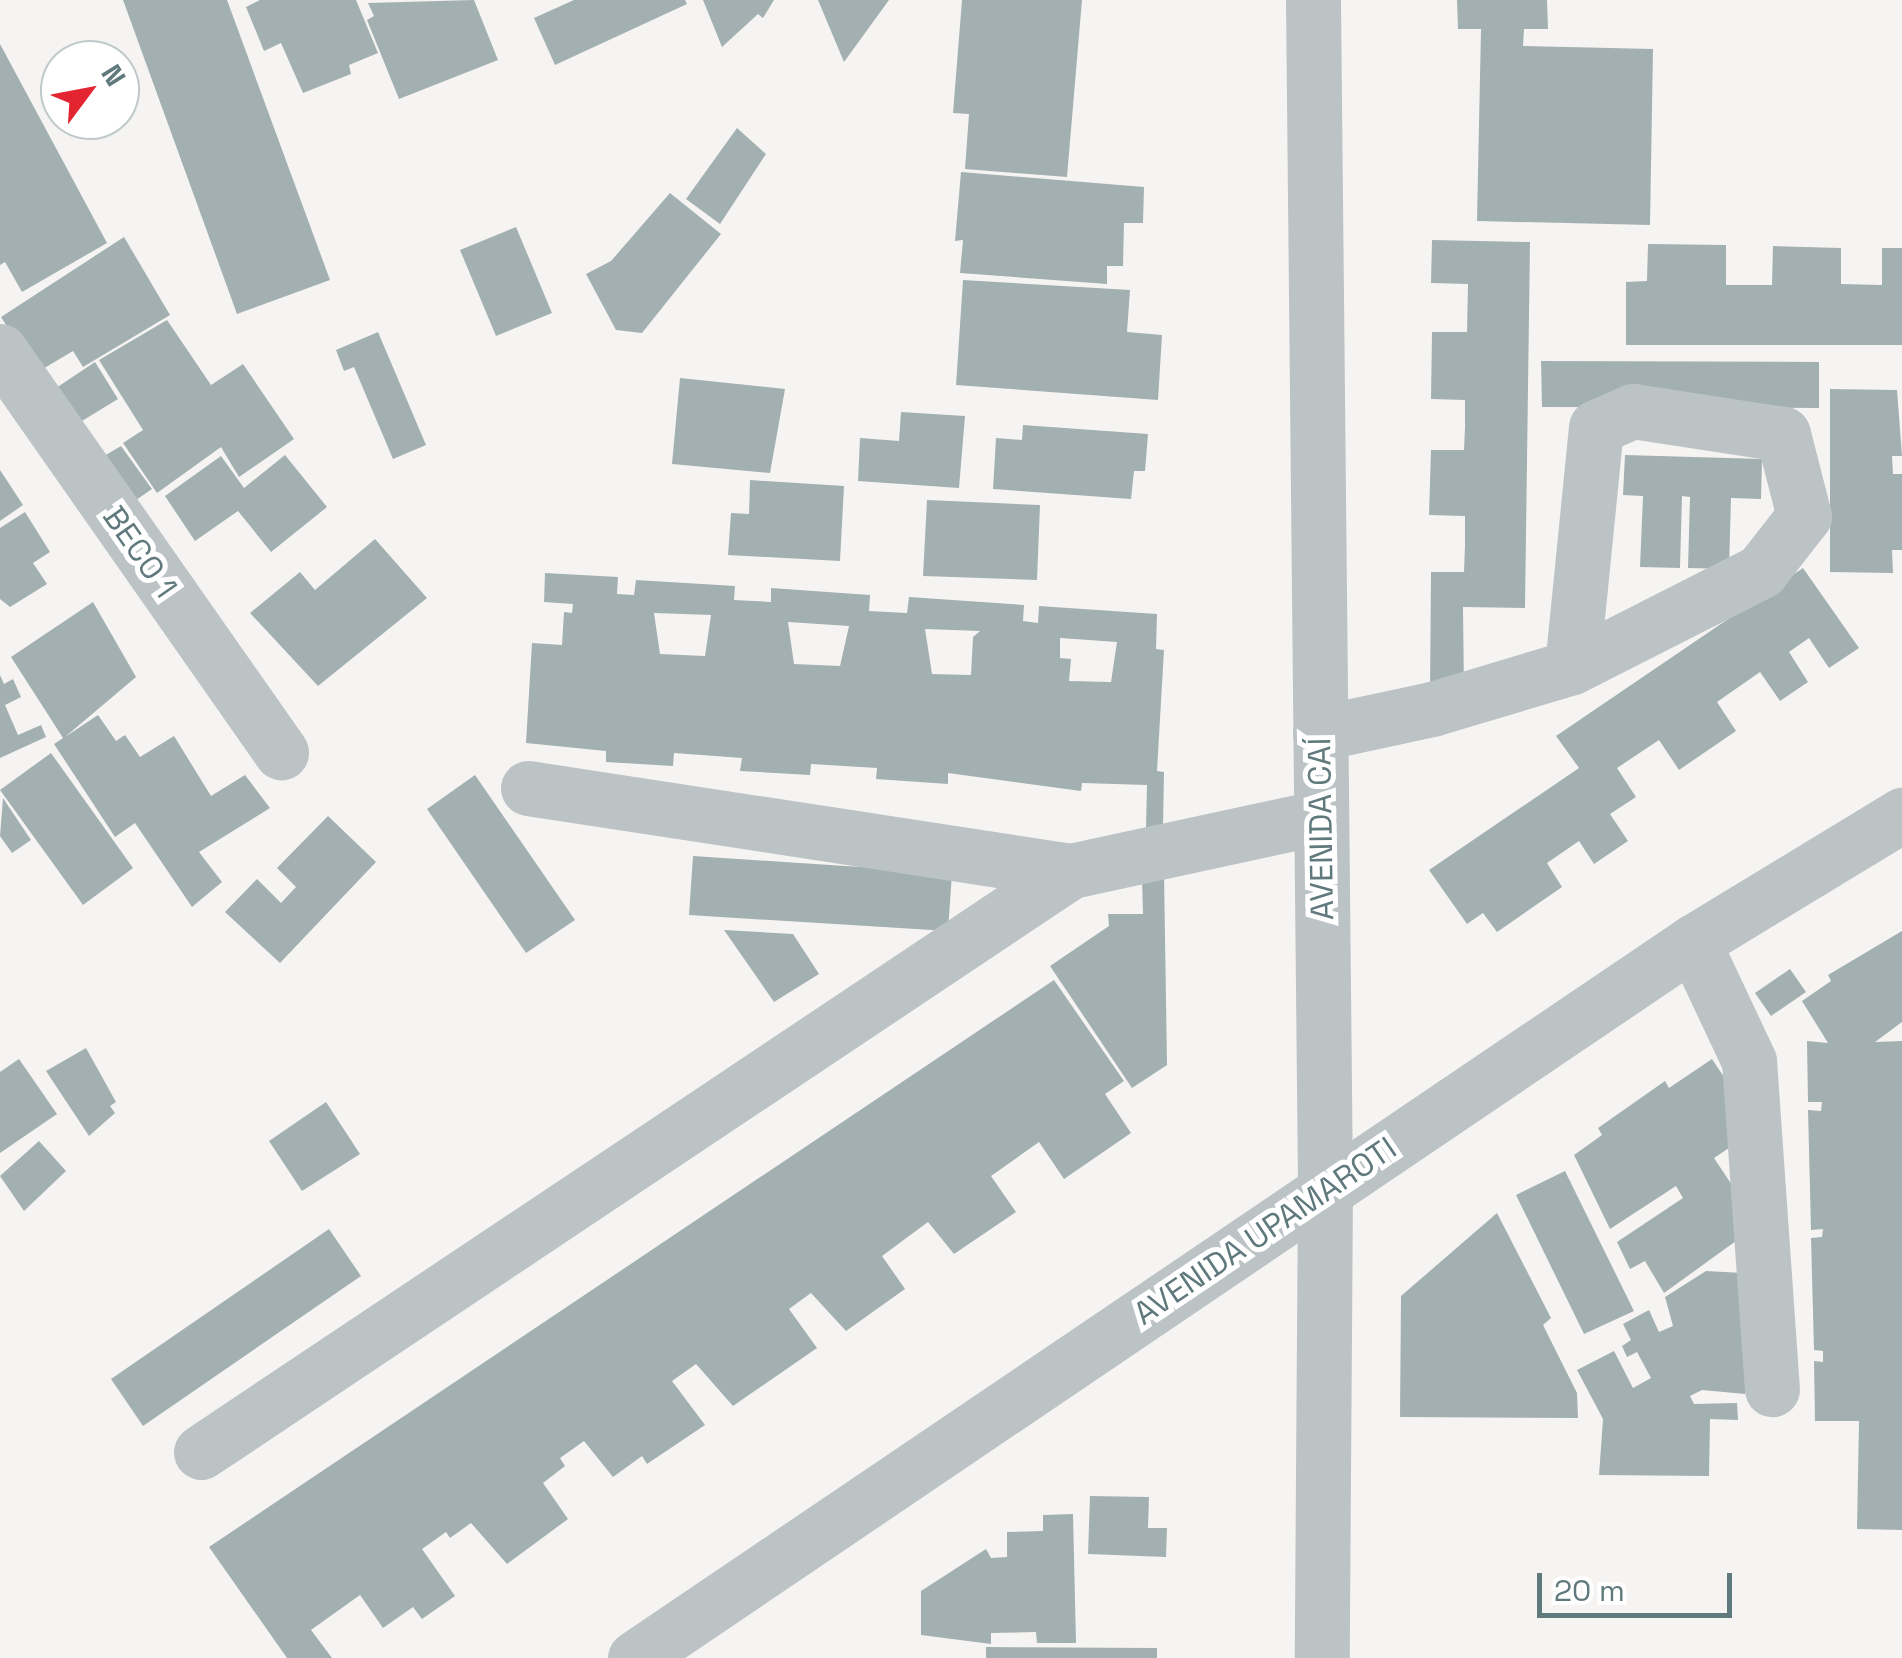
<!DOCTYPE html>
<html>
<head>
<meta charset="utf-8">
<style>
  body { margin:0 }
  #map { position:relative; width:1902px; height:1658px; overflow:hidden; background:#f6f4f2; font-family:"Space Grotesk",sans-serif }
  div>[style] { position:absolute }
  .building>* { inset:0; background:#a3b0b1 }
  .minor>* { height:55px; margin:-27.5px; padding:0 27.5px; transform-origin:27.5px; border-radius:27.5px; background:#bcc3c5 }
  span { translate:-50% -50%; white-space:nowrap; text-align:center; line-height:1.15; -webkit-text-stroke:10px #fff; paint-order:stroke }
  .street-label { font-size:32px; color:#60797d }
  .north { position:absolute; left:40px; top:40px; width:100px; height:100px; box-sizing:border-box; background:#fff; border:2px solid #bfc9cb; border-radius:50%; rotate:58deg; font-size:28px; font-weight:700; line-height:40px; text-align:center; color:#60797d }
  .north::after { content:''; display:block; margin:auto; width:35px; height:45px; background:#e22531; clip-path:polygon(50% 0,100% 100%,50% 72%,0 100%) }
  .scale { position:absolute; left:1537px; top:1573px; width:195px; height:45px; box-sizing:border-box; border:5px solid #60797d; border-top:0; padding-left:12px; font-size:30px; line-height:35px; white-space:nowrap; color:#60797d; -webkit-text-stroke:8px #fff; paint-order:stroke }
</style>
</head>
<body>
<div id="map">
  <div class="building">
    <i style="clip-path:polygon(123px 0,227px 0,330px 280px,237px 314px)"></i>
    <i style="clip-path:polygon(260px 0,356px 0,378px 53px,349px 65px,351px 74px,303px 93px,281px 43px,264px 51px,246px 7px)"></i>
    <i style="clip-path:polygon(474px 0,498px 60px,399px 99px,367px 20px,374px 16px,368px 3px)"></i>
    <i style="clip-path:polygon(574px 0,685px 0,687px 4px,555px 65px,534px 18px)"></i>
    <i style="clip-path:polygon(703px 0,774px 0,763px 18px,758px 14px,722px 47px)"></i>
    <i style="clip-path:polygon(818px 0,889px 0,844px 62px)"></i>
    <i style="clip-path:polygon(962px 0,1082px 0,1067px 177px,965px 169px,969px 114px,953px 113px)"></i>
    <i style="clip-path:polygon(1457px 0,1547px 0,1548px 29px,1524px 29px,1523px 46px,1653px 49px,1650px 225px,1477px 221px,1481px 29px,1458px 29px)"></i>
    <i style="clip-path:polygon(0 44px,107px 243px,22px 292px,5px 262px,0 265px)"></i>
    <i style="clip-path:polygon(737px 128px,766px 154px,720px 224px,686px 199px)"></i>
    <i style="clip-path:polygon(961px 172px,1144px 187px,1143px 223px,1124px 223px,1123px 266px,1107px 266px,1107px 284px,960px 273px,963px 240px,955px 241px)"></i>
    <i style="clip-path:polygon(670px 193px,721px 234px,642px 333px,616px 330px,586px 274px,611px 261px)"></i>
    <i style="clip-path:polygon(516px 227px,552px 313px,496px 336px,460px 250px)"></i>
    <i style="clip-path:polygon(124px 237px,170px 315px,83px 367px,73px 351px,36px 373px,1px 317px)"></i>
    <i style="clip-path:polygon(1432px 240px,1530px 242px,1525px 608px,1463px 607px,1464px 692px,1430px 693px,1431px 572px,1464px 572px,1465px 545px,1465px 516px,1429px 515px,1431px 450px,1464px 450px,1465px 427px,1465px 400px,1431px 399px,1432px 332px,1467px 332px,1468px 284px,1431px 283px)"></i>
    <i style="clip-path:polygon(1648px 244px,1726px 245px,1726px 285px,1772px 285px,1773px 246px,1841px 248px,1841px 284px,1882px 285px,1882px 248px,1902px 248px,1902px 345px,1626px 345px,1626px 282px,1647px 281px)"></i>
    <i style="clip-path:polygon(963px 280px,1130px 290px,1127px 332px,1162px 335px,1158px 400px,956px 385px)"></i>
    <i style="clip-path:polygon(167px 320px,211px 385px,243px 364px,294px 439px,239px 477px,221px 447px,157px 493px,123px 443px,143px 430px,99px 360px)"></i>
    <i style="clip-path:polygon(378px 332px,426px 445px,393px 459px,354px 367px,344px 371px,336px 350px)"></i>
    <i style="clip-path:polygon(1541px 361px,1819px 362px,1819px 408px,1542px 407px)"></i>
    <i style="clip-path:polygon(95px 362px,118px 399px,77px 424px,56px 388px)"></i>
    <i style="clip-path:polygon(680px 378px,785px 389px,770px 473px,672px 464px)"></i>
    <i style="clip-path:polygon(1830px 389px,1897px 390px,1902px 456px,1892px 456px,1893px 474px,1902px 474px,1902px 550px,1892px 550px,1893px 573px,1830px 572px)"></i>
    <i style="clip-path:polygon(901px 412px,965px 416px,959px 488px,858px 481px,860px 438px,899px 441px)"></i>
    <i style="clip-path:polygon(1023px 425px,1148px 434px,1145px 471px,1134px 471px,1131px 499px,993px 489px,996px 438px,1022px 440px)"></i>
    <i style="clip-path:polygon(121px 446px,152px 489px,136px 500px,104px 456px)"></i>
    <i style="clip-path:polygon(285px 455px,327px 507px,271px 552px,238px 511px,195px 541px,165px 496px,221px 456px,244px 488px)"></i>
    <i style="clip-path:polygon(1625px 455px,1762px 459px,1761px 499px,1731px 498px,1729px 569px,1688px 568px,1690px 497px,1682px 496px,1680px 568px,1640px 567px,1643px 496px,1623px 495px)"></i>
    <i style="clip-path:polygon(0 470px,23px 505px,0 521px)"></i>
    <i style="clip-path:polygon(750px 480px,844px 486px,840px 561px,728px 555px,731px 513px,749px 514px)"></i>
    <i style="clip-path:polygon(927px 500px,1040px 505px,1037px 580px,923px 576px)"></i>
    <i style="clip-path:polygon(25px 512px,50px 552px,33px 563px,47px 584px,10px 607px,0 599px,0 528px)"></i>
    <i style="clip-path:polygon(375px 539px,427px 598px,318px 686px,250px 613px,300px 572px,315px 590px)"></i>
    <i style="clip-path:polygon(1803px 568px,1859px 648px,1829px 668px,1809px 638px,1789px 652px,1808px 682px,1780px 701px,1760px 672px,1717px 702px,1736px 731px,1679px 770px,1659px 740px,1617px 768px,1636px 797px,1610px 814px,1628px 841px,1594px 864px,1579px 841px,1547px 863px,1562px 887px,1497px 932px,1483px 913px,1467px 924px,1429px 870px,1579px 768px,1556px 736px)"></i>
    <i style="clip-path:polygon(evenodd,545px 573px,618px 577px,617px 594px,634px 595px,636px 580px,735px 586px,734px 600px,771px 602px,771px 588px,870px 595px,869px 611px,907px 613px,909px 597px,1024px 605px,1023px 621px,1038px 623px,1039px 606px,1157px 614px,1156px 649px,1164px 650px,1157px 771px,1164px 772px,1163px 827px,1146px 827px,1147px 785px,1082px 783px,1081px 791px,948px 773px,948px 784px,876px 779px,877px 768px,811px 764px,810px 775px,740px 771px,742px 758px,674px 753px,673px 766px,606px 762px,606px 751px,526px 743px,532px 643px,562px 645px,564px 612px,572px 613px,573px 604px,544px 602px,545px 573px,654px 613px,711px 615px,705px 656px,660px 654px,654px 613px,545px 573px,788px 622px,849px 626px,840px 666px,794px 664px,788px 622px,545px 573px,925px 629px,980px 631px,973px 637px,971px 675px,932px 674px,925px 629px,545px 573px,1060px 638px,1117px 642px,1111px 682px,1069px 681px,1071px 659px,1060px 658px,1060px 638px)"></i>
    <i style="clip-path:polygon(93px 602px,136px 677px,65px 737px,98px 715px,116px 741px,125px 735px,140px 757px,174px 736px,211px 796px,245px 775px,270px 808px,199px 852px,222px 882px,192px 907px,135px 823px,115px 837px,54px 744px,63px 738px,11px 657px)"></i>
    <i style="clip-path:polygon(0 675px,4px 684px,13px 679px,21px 697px,5px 705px,18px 735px,41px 725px,46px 737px,0 758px)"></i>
    <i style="clip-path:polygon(51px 753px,133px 868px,83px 905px,0 790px)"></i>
    <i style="clip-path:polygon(475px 775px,575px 920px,526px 953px,427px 809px)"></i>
    <i style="clip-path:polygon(3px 798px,31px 840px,12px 853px,0 836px)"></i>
    <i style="clip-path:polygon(328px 816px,376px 862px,280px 963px,225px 912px,257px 879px,281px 903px,296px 887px,277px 868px)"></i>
    <i style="clip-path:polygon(693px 856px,952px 873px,948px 931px,689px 915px)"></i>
    <i style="clip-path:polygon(1164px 873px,1167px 1065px,1132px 1088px,1050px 966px,1109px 926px,1108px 914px,1143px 914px,1142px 878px)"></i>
    <i style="clip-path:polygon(724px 930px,793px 934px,819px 974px,774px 1002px)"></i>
    <i style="clip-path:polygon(1902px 931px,1902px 1022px,1875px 1042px,1902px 1041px,1902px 1530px,1857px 1529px,1859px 1421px,1815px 1421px,1814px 1361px,1823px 1362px,1823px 1351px,1814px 1350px,1811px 1238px,1822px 1237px,1823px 1229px,1811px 1230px,1808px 1110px,1821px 1111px,1822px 1102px,1808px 1102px,1807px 1041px,1828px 1043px,1802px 1001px,1831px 981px,1828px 975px)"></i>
    <i style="clip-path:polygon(1790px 969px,1806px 992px,1771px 1016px,1755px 993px)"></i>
    <i style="clip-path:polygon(1054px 980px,1124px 1081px,1105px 1094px,1131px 1133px,1064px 1179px,1039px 1142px,991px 1176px,1016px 1212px,954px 1254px,928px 1222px,882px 1256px,905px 1289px,846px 1331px,811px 1293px,789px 1309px,817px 1348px,733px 1406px,696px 1364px,672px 1381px,705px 1425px,647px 1464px,642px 1456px,613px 1477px,584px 1441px,560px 1458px,565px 1466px,543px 1483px,568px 1519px,507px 1564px,471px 1523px,450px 1538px,446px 1532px,422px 1549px,455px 1596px,422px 1619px,413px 1607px,383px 1628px,360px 1595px,311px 1630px,332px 1658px,287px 1658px,209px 1547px)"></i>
    <i style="clip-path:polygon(86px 1048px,116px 1102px,110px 1106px,115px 1113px,89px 1136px,46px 1071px)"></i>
    <i style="clip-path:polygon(19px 1059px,57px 1114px,0 1153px,0 1072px)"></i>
    <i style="clip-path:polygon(1712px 1059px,1742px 1104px,1744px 1138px,1714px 1158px,1746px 1206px,1747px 1233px,1664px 1293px,1645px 1261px,1630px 1269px,1617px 1242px,1683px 1198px,1676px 1186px,1610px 1229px,1574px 1155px,1602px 1135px,1598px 1128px,1665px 1081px,1669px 1088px)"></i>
    <i style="clip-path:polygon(326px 1102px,360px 1154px,302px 1191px,269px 1141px)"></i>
    <i style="clip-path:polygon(39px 1141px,66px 1171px,24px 1211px,0 1176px)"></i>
    <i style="clip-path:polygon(1565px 1171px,1634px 1311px,1584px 1334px,1516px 1195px)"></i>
    <i style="clip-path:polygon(1497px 1213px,1551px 1318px,1543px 1325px,1577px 1393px,1578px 1418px,1400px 1417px,1401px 1296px)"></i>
    <i style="clip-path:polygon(329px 1229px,361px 1276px,143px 1426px,111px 1379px)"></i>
    <i style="clip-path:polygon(1706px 1271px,1743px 1273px,1745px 1353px,1745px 1394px,1702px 1390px,1690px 1396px,1694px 1404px,1737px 1403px,1738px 1420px,1710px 1419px,1709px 1476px,1599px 1475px,1603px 1419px,1577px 1370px,1614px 1351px,1633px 1388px,1651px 1378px,1637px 1352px,1627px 1357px,1622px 1346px,1631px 1340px,1623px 1324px,1649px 1310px,1659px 1332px,1673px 1326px,1665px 1297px)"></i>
    <i style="clip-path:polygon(1090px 1496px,1149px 1497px,1148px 1528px,1167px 1528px,1166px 1557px,1088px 1554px)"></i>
    <i style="clip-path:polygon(1073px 1514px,1076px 1643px,1037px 1643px,1036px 1632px,991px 1633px,991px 1644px,921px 1635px,921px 1591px,986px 1549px,991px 1558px,1007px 1557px,1007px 1532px,1043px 1531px,1043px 1515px)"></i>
    <i style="clip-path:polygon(986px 1647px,1157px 1648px,1157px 1658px,986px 1658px)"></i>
  </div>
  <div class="minor">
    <i style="left:1313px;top:0;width:1190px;rotate:89.42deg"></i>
    <i style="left:1325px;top:1190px;width:468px;rotate:90.4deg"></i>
    <i style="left:0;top:351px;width:490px;rotate:55deg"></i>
    <i style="left:1320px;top:733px;width:115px;rotate:-12.1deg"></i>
    <i style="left:1432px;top:709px;width:146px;rotate:-16.7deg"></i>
    <i style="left:1572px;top:667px;width:212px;rotate:-26.9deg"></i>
    <i style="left:1761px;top:571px;width:70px;rotate:-52deg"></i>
    <i style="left:1804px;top:516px;width:85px;rotate:-104.4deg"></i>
    <i style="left:1783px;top:434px;width:152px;rotate:-171.3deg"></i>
    <i style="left:1633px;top:411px;width:40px;rotate:156.6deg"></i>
    <i style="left:1596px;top:427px;width:241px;rotate:95.7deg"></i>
    <i style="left:528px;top:788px;width:549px;rotate:8.69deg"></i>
    <i style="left:1693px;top:942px;width:132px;rotate:64.8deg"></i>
    <i style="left:1749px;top:1061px;width:329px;rotate:86deg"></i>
    <i style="left:201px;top:1452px;width:1046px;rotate:-33.74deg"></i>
    <i style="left:1071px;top:871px;width:256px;rotate:-12.2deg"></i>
    <i style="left:635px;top:1658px;width:1278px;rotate:-34.09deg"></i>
    <i style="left:1693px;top:942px;width:245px;rotate:-31.3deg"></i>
  </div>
  <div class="street-label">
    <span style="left:140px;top:552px;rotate:55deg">BECO 1</span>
    <span style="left:1321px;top:829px;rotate:-91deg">AVENIDA CAÍ</span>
    <span style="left:1265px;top:1231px;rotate:-34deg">AVENIDA UPAMAROTI</span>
  </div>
  <div class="north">N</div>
  <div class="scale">20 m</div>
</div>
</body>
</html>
